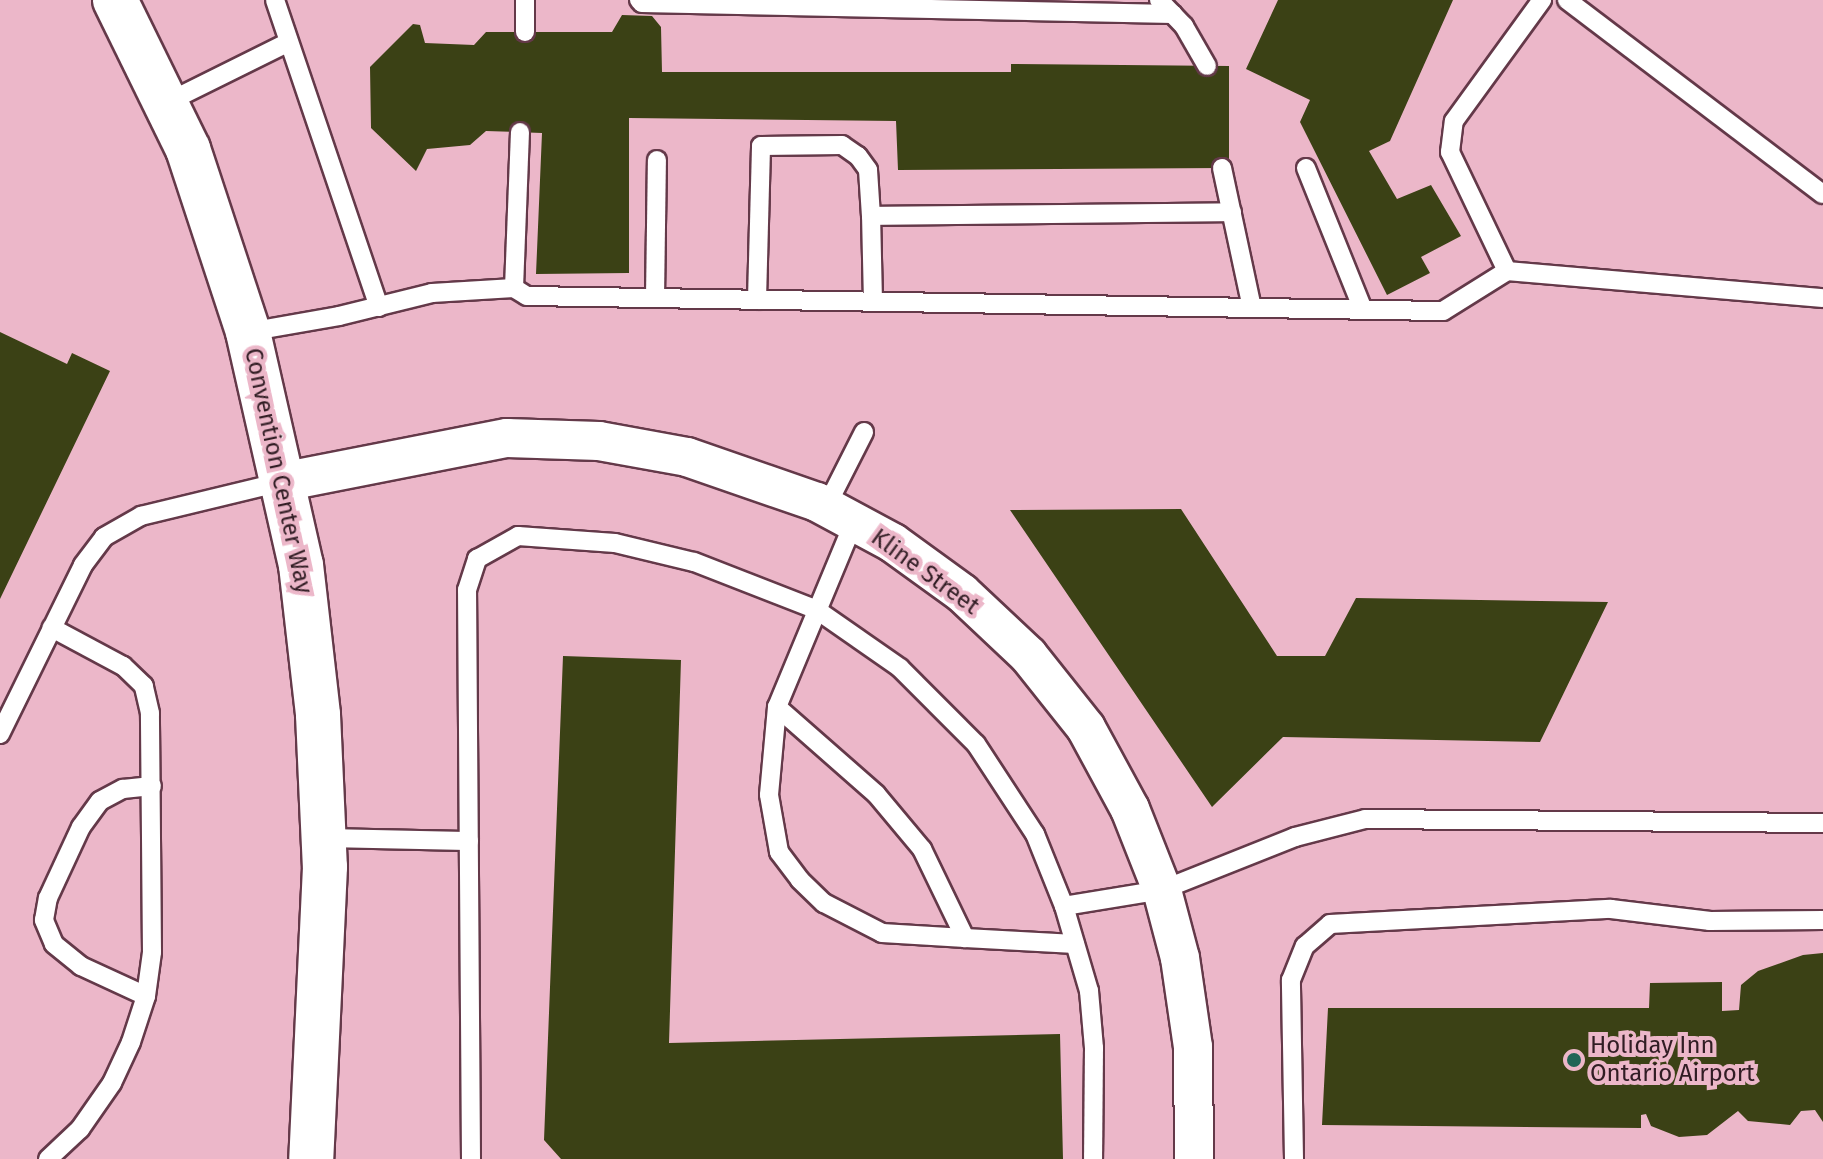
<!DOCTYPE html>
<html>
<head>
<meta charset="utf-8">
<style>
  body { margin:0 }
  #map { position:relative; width:1823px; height:1159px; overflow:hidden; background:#ecb7c9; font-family:"Fira Sans",sans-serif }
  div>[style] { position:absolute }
  .building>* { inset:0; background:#3b4115 }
  .roads { filter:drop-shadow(2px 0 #643949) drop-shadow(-2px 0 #643949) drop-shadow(0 2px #643949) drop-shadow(0 -2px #643949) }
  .lane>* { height:18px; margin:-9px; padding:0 9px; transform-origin:9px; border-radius:9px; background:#fff }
  .street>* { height:38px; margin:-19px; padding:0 19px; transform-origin:19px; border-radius:19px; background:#fff }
  .secondary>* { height:44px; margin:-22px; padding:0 22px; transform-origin:22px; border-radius:22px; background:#fff }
  .dots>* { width:22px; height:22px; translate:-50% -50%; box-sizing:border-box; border:4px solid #ecb7c9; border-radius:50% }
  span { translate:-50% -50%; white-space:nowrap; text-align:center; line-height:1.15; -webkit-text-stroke:8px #ecb7c9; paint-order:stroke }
  .street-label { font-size:24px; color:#311d24 }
  .poi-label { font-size:24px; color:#311d24 }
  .left { translate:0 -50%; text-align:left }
</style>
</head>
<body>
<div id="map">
  <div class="building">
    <i style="clip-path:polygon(1278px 0,1453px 0,1390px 141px,1369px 151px,1397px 199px,1431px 185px,1461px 236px,1421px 257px,1430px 273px,1387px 295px,1300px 122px,1310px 100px,1246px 69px)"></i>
    <i style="clip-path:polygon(622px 15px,652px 16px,661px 27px,662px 72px,1011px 72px,1011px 64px,1229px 66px,1229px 163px,1222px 168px,898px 170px,896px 121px,629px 118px,629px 273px,536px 274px,542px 133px,486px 131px,470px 145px,427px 149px,416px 171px,371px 128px,370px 67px,413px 24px,420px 25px,425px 43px,474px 45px,486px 32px,612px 32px)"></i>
    <i style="clip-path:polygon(0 332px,67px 364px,72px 353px,110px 371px,0 599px)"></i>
    <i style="clip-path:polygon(1181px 509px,1277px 656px,1325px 656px,1356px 598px,1608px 602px,1540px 742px,1283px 737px,1212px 807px,1010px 510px)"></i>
    <i style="clip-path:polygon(563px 656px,681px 660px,669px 1043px,1060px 1034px,1063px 1159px,561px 1159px,544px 1140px)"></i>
    <i style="clip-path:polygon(1823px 953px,1823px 1122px,1815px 1110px,1801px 1111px,1790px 1125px,1748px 1121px,1738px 1111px,1707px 1135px,1679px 1137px,1651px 1126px,1646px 1114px,1641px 1115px,1641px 1128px,1322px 1125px,1328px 1008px,1649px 1008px,1650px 983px,1722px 982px,1722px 1011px,1739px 1010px,1741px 985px,1758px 971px,1803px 955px)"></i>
  </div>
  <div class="roads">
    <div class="lane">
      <i style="left:275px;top:0;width:324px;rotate:71.3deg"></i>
      <i style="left:639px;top:0;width:4px;rotate:45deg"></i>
      <i style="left:642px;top:3px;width:531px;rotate:1.19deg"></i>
      <i style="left:1159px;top:0;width:36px;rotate:46deg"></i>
      <i style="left:1184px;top:26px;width:46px;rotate:60.1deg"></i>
      <i style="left:1567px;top:0;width:321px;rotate:37.2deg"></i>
      <i style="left:525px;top:32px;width:32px;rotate:-90deg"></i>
      <i style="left:166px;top:103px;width:137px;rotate:-26.4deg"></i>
      <i style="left:1222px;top:168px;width:143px;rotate:77.9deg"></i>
      <i style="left:1306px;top:168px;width:153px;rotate:68.1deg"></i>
      <i style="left:1507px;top:271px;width:317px;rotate:4.9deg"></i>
      <i style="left:514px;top:288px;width:156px;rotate:-87.8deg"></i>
      <i style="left:655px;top:298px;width:138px;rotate:-89.2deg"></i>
      <i style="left:757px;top:300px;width:154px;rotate:-88.5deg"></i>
      <i style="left:761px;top:146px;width:81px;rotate:-0.7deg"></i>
      <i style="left:842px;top:145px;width:19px;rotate:35deg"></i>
      <i style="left:858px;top:156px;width:17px;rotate:54deg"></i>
      <i style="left:868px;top:170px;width:46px;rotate:86.3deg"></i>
      <i style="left:873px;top:302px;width:86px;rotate:-91.3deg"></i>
      <i style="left:871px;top:216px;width:361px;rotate:-0.6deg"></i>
      <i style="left:248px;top:332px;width:92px;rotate:-10deg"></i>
      <i style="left:339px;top:316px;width:96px;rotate:-13.9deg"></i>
      <i style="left:432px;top:293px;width:82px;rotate:-3.5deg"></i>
      <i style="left:514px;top:288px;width:15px;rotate:32deg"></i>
      <i style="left:527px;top:296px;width:916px;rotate:0.94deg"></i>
      <i style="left:1443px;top:311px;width:75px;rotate:-32deg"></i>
      <i style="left:1507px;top:271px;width:132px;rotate:-115.6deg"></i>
      <i style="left:1450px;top:152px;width:31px;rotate:-83deg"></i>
      <i style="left:1454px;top:121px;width:150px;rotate:-54deg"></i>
      <i style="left:826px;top:507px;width:84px;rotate:-63.1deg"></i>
      <i style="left:854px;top:522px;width:200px;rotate:112.6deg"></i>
      <i style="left:777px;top:707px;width:132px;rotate:41.3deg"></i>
      <i style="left:876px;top:794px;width:72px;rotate:50.1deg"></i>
      <i style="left:922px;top:849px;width:99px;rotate:64.2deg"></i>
      <i style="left:965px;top:938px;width:110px;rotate:3.1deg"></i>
      <i style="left:777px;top:707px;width:88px;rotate:95.2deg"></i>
      <i style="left:769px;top:795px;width:58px;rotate:80deg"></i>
      <i style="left:779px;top:852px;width:35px;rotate:53deg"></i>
      <i style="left:800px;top:880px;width:33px;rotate:44deg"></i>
      <i style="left:824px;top:903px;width:65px;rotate:27.3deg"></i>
      <i style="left:882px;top:933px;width:83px;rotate:3.4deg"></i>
      <i style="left:0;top:734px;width:188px;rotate:-63.8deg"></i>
      <i style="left:83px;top:565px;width:35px;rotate:-53deg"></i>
      <i style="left:104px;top:537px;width:43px;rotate:-29.6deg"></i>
      <i style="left:141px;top:516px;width:145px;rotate:-13.6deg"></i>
      <i style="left:324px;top:838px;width:145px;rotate:1.2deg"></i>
      <i style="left:1064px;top:906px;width:99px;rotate:-9.3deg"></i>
      <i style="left:1162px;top:890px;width:143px;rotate:-21.7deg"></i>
      <i style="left:1295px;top:837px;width:72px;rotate:-14.4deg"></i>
      <i style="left:1365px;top:819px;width:458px;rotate:0.5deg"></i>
      <i style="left:146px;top:996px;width:72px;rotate:-155.2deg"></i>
      <i style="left:81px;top:966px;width:35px;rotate:-141deg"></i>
      <i style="left:54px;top:944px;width:26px;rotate:-113deg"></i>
      <i style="left:44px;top:920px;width:22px;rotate:-80deg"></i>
      <i style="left:48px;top:898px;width:78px;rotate:-65.1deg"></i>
      <i style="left:81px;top:827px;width:32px;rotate:-54deg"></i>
      <i style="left:100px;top:801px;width:26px;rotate:-28deg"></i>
      <i style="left:123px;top:789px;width:29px;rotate:-6deg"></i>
      <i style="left:48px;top:1159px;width:44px;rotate:-43.2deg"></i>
      <i style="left:80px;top:1129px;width:56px;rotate:-55.2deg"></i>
      <i style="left:112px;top:1083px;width:45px;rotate:-65.1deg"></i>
      <i style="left:131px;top:1042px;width:48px;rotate:-71.9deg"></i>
      <i style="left:146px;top:996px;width:44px;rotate:-82.2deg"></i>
      <i style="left:152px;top:952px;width:239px;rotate:-90.5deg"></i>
      <i style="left:150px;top:713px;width:28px;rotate:-103deg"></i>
      <i style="left:144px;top:686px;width:29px;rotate:-136deg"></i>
      <i style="left:123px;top:666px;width:81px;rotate:-151.8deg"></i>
      <i style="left:471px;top:1159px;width:569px;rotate:-90.4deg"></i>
      <i style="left:467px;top:590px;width:33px;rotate:-72deg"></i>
      <i style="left:477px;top:559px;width:47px;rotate:-29.3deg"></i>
      <i style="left:518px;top:536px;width:97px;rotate:4.1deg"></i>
      <i style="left:615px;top:543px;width:81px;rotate:13.5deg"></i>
      <i style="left:694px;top:562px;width:132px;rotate:21.3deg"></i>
      <i style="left:817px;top:610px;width:101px;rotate:34.9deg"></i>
      <i style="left:900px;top:668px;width:107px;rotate:45deg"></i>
      <i style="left:976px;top:744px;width:108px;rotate:56.8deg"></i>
      <i style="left:1035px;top:834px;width:78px;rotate:68.1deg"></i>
      <i style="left:1064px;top:906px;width:89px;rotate:73.6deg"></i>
      <i style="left:1089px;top:991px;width:57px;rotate:85deg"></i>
      <i style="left:1094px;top:1048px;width:111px;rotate:90.5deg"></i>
      <i style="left:1294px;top:1159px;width:179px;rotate:-91deg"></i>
      <i style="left:1291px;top:980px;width:37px;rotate:-68deg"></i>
      <i style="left:1305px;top:946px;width:33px;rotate:-41deg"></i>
      <i style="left:1330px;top:924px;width:281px;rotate:-3.1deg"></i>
      <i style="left:1611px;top:909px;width:100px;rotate:6.9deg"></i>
      <i style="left:1710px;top:921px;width:113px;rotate:-0.5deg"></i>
    </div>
    <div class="street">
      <i style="left:282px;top:482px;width:229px;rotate:-11.1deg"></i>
      <i style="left:507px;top:438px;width:92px;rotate:1.9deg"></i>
      <i style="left:599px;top:441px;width:89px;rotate:10.3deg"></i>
      <i style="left:687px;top:457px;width:138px;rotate:19.1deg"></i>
      <i style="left:817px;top:502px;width:86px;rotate:28.3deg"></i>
      <i style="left:893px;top:543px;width:85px;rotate:35.9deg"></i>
      <i style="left:962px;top:593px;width:91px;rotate:43.2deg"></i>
      <i style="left:1028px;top:655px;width:93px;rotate:51.5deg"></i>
      <i style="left:1086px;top:728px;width:92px;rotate:61.5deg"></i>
      <i style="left:1130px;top:809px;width:87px;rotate:68.4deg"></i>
      <i style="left:1162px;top:890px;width:70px;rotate:75.2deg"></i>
      <i style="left:1180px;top:958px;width:90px;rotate:81.7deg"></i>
      <i style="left:1193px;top:1047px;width:112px;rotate:89.5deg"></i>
    </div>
    <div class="secondary">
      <i style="left:115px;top:0;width:166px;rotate:63.9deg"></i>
      <i style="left:188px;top:149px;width:193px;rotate:71.8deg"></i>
      <i style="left:248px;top:332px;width:239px;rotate:77.2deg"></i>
      <i style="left:301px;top:565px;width:151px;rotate:83.5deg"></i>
      <i style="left:318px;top:715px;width:152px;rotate:87.4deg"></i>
      <i style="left:325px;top:867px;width:292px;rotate:92.7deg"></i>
    </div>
  </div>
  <div class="dots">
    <i style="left:1574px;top:1060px;background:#216557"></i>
  </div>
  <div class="street-label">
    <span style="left:278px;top:471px;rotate:78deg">Convention Center Way</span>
    <span style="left:925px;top:572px;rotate:36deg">Kline Street</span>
  </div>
  <div class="poi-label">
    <span class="left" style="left:1590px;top:1060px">Holiday Inn<br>Ontario Airport</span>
  </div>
</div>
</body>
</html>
